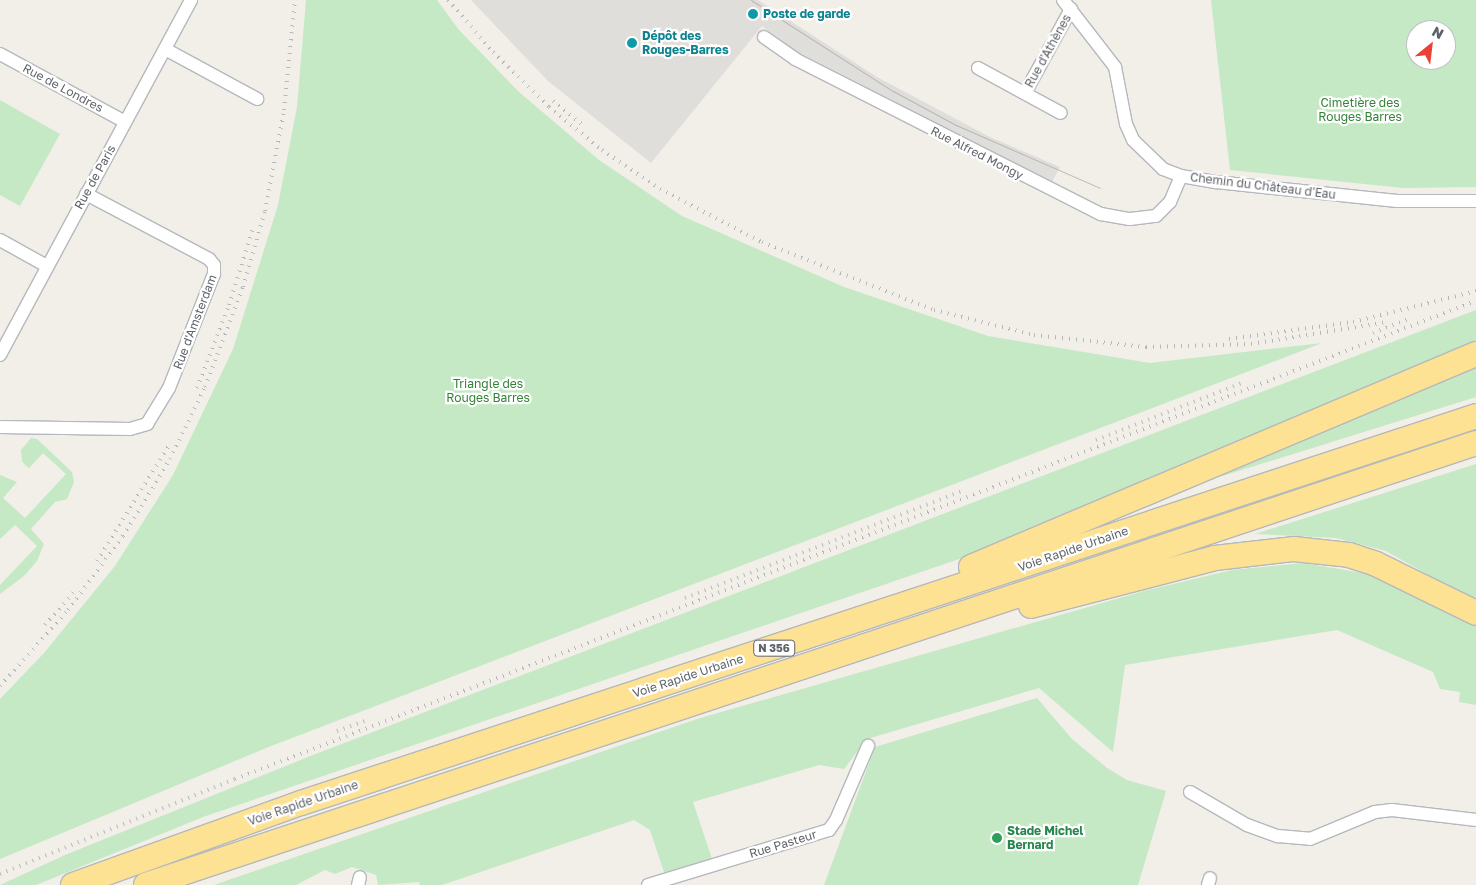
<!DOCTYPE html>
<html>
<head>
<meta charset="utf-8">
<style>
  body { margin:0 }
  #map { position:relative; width:1476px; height:885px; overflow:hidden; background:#f1efe8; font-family:"Golos Text",sans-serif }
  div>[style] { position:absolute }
  .industrial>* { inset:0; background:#e0deda }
  .green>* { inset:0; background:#c5e8c5 }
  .roads { filter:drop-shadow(1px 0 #b5b8bc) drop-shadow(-1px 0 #b5b8bc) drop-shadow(0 1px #b5b8bc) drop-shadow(0 -1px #b5b8bc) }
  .street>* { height:12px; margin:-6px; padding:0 6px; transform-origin:6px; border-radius:6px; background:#fff }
  .highway>* { height:24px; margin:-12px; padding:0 12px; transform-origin:12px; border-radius:12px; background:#fde293 }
  .tram>* { height:1px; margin:-0.5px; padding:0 0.5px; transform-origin:0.5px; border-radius:0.5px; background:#b6b7b8 }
  .rail>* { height:4px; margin-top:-2px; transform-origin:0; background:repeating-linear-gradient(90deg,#b6b7b8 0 1px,transparent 0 7px) }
  .dots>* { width:14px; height:14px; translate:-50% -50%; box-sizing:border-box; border:2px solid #fff; border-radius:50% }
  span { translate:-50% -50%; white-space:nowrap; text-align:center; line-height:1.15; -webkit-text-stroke:4.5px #fff; paint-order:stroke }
  .shield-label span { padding:1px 4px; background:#fff; border:1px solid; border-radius:4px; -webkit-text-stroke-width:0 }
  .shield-label { font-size:11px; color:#5f6368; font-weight:700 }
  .culture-label { font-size:12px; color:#0d838f; font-weight:700 }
  .left { translate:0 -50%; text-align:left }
  .street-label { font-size:12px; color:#5f6368 }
  .park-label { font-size:12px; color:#348238 }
  .leisure-label { font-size:12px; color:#27864d; font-weight:700 }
  .north { position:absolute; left:1406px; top:20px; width:50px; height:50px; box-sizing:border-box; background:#fff; border:1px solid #bfc1c3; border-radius:50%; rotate:29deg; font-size:14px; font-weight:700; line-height:20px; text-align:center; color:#5f6368 }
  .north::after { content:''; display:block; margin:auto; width:18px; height:22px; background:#ea4335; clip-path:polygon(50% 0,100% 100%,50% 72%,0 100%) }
</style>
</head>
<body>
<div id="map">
  <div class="industrial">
    <i style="clip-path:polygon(471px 0,758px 0,877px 77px,990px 137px,1060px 167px,1052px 182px,796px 51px,762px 26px,651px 163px,548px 81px)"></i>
  </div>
  <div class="green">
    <i style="clip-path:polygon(306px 0,437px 0,459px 30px,519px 92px,599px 160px,682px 216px,844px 287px,988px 336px,1150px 363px,1322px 343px,266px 748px,0 859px,0 699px,44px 653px,115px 566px,173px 475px,233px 349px,278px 205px,297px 107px)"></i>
    <i style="clip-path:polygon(evenodd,1211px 0,1476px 0,1476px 187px,1403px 188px,1230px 170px,1211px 0,1416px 30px,1446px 30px,1446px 60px,1416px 60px,1416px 30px)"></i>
    <i style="clip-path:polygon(0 100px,60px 134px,20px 206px,0 195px)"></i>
    <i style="clip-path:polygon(1476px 310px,1476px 342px,1165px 480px,1012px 541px,203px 817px,36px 885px,0 885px,65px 855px,313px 755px)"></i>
    <i style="clip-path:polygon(1476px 363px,1476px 397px,1187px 487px)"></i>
    <i style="clip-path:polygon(31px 438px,37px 439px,72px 472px,74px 482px,67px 499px,55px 502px,31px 529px,44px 544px,37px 561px,24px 576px,0 594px,0 585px,37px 546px,15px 525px,0 539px,0 475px,17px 482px,3px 498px,25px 518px,66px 474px,43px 453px,29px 468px,25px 465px,22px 461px,21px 450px)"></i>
    <i style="clip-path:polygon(1476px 464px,1476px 602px,1386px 551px,1336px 538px,1255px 534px)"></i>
    <i style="clip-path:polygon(1303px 563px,1369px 574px,1476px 623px,1476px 705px,1459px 702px,1460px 692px,1440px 689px,1433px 672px,1337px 630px,1125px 665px,1113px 752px,1039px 688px,867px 739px,844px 769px,819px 765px,693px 802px,712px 859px,665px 875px,650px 830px,634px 820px,442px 885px,420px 885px,419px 882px,378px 885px,376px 875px,352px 867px,335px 874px,325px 870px,296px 885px,214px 885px,697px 719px,1144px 591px,1232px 570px)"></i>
    <i style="clip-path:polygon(1037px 698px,1072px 739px,1107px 768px,1127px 780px,1166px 791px,1138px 885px,824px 885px,875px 747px)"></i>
  </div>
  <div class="roads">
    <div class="street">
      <i style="left:1063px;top:0;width:85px;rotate:52.2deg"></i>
      <i style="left:1115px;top:67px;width:58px;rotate:79.1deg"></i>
      <i style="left:1126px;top:124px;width:17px;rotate:66deg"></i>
      <i style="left:1133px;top:140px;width:42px;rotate:44deg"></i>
      <i style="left:1163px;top:169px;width:19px;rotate:21deg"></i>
      <i style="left:1181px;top:176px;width:36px;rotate:10deg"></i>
      <i style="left:1216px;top:182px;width:182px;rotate:6deg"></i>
      <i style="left:1397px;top:201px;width:79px"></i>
      <i style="left:764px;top:37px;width:38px;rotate:35deg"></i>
      <i style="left:795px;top:59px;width:343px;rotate:26.9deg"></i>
      <i style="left:1101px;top:214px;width:29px;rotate:10deg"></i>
      <i style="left:1130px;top:219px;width:26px;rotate:-7deg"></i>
      <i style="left:1156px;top:216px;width:20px;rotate:-45deg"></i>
      <i style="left:1170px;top:202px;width:28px;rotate:-67deg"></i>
      <i style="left:165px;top:49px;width:105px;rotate:28.5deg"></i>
      <i style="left:0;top:54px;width:142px;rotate:28.5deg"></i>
      <i style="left:978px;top:68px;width:94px;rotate:28.5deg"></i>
      <i style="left:1025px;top:93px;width:96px;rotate:-61.3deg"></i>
      <i style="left:0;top:240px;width:54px;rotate:29deg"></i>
      <i style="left:0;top:355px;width:403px;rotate:-61.7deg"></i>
      <i style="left:0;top:427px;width:130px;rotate:0.9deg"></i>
      <i style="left:130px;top:429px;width:18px;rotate:-16deg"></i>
      <i style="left:147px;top:424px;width:42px;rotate:-58.6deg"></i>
      <i style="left:169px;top:388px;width:123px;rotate:-68.5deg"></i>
      <i style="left:214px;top:274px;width:9px;rotate:-90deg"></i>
      <i style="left:214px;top:265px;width:8px;rotate:-130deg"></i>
      <i style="left:209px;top:259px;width:139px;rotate:-152.1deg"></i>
      <i style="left:1190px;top:792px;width:66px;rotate:30.1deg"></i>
      <i style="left:1247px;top:825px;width:33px;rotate:20deg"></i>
      <i style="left:1278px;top:836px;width:32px;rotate:5deg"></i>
      <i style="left:1310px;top:839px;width:70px;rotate:-22.6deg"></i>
      <i style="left:1375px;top:812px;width:17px;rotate:-7deg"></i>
      <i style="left:1392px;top:810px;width:85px;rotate:6.8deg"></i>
      <i style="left:358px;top:885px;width:8px;rotate:-76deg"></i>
      <i style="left:648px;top:885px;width:189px;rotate:-16.9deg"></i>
      <i style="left:829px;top:830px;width:12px;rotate:-55deg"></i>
      <i style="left:836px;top:820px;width:81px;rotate:-66.6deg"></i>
      <i style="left:1208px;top:885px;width:7px;rotate:-74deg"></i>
    </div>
    <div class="highway">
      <i style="left:971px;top:567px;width:548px;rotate:-22.87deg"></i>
      <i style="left:1031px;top:606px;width:190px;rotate:-14.6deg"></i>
      <i style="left:1215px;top:558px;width:80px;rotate:-6.5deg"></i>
      <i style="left:1294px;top:549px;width:55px;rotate:6.2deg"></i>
      <i style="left:1349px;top:555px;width:28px;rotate:18deg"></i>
      <i style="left:1376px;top:564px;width:111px;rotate:26.1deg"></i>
      <i style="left:73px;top:885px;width:242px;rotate:-19.8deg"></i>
      <i style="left:301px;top:803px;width:1237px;rotate:-18.23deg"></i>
      <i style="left:146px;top:885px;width:1402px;rotate:-18.38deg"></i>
    </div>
  </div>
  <div class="tram">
    <i style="left:751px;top:0;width:169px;rotate:32.7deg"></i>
    <i style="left:893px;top:91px;width:72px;rotate:28.4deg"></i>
    <i style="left:956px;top:125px;width:157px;rotate:23.6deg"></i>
  </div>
  <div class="rail">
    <i style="left:448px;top:0;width:69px;rotate:49.1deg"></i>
    <i style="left:493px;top:52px;width:78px;rotate:44.5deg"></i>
    <i style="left:549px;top:107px;width:68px;rotate:39.1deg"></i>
    <i style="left:602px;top:150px;width:70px;rotate:33.9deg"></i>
    <i style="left:660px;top:189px;width:115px;rotate:27.5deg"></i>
    <i style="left:762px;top:242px;width:185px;rotate:21.6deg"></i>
    <i style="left:934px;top:310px;width:103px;rotate:14deg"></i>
    <i style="left:1034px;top:335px;width:113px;rotate:6.1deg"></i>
    <i style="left:1146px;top:347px;width:105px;rotate:-1.6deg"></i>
    <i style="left:1251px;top:344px;width:138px;rotate:-9.2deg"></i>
    <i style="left:553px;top:101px;width:40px;rotate:39deg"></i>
    <i style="left:1373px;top:333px;width:41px;rotate:-21.5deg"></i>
    <i style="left:1229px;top:339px;width:125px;rotate:-7.8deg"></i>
    <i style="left:1353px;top:322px;width:127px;rotate:-14.1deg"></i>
    <i style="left:197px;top:388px;width:89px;rotate:-68.9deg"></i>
    <i style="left:229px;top:305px;width:81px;rotate:-72.7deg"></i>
    <i style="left:1096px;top:440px;width:155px;rotate:-21.3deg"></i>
    <i style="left:97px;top:561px;width:140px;rotate:-58.1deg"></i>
    <i style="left:685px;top:598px;width:298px;rotate:-21.1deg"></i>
    <i style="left:45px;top:625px;width:43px;rotate:-48.8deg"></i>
    <i style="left:0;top:686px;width:102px;rotate:-48.2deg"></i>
    <i style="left:68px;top:610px;width:92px;rotate:-53.4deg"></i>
    <i style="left:123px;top:536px;width:90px;rotate:-58.6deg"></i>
    <i style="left:170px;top:459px;width:80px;rotate:-64.1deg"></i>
    <i style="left:205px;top:387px;width:107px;rotate:-69.2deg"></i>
    <i style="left:243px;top:287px;width:79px;rotate:-73.9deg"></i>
    <i style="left:265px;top:211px;width:103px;rotate:-79.3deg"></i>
    <i style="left:284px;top:110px;width:111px;rotate:-84.3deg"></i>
    <i style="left:337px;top:731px;width:35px;rotate:-20deg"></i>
    <i style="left:0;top:874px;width:253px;rotate:-22deg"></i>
    <i style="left:235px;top:779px;width:1330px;rotate:-21.07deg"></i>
  </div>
  <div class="dots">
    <i style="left:753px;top:14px;background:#0f9aa8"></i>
    <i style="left:632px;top:43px;background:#0f9aa8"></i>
    <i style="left:997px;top:838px;background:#2e9e5b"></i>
  </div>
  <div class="shield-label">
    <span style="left:774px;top:648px">N 356</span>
  </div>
  <div class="culture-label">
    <span class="left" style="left:763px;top:14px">Poste de garde</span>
    <span class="left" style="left:642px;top:43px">Dépôt des<br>Rouges-Barres</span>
  </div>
  <div class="street-label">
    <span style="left:1048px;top:51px;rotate:-61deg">Rue d'Athènes</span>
    <span style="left:63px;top:88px;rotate:28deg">Rue de Londres</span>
    <span style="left:977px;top:153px;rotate:27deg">Rue Alfred Mongy</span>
    <span style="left:95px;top:177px;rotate:-61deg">Rue de Paris</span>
    <span style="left:1263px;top:186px;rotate:7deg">Chemin du Château d'Eau</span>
    <span style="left:195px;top:322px;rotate:-69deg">Rue d'Amsterdam</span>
    <span style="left:1073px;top:549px;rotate:-19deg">Voie Rapide Urbaine</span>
    <span style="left:688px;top:676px;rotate:-18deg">Voie Rapide Urbaine</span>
    <span style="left:303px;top:803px;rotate:-19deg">Voie Rapide Urbaine</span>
    <span style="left:783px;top:844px;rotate:-17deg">Rue Pasteur</span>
  </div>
  <div class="park-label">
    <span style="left:1360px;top:110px">Cimetière des<br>Rouges Barres</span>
    <span style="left:488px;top:391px">Triangle des<br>Rouges Barres</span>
  </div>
  <div class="leisure-label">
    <span class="left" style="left:1007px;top:838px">Stade Michel<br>Bernard</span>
  </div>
  <div class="north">N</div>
</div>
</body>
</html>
